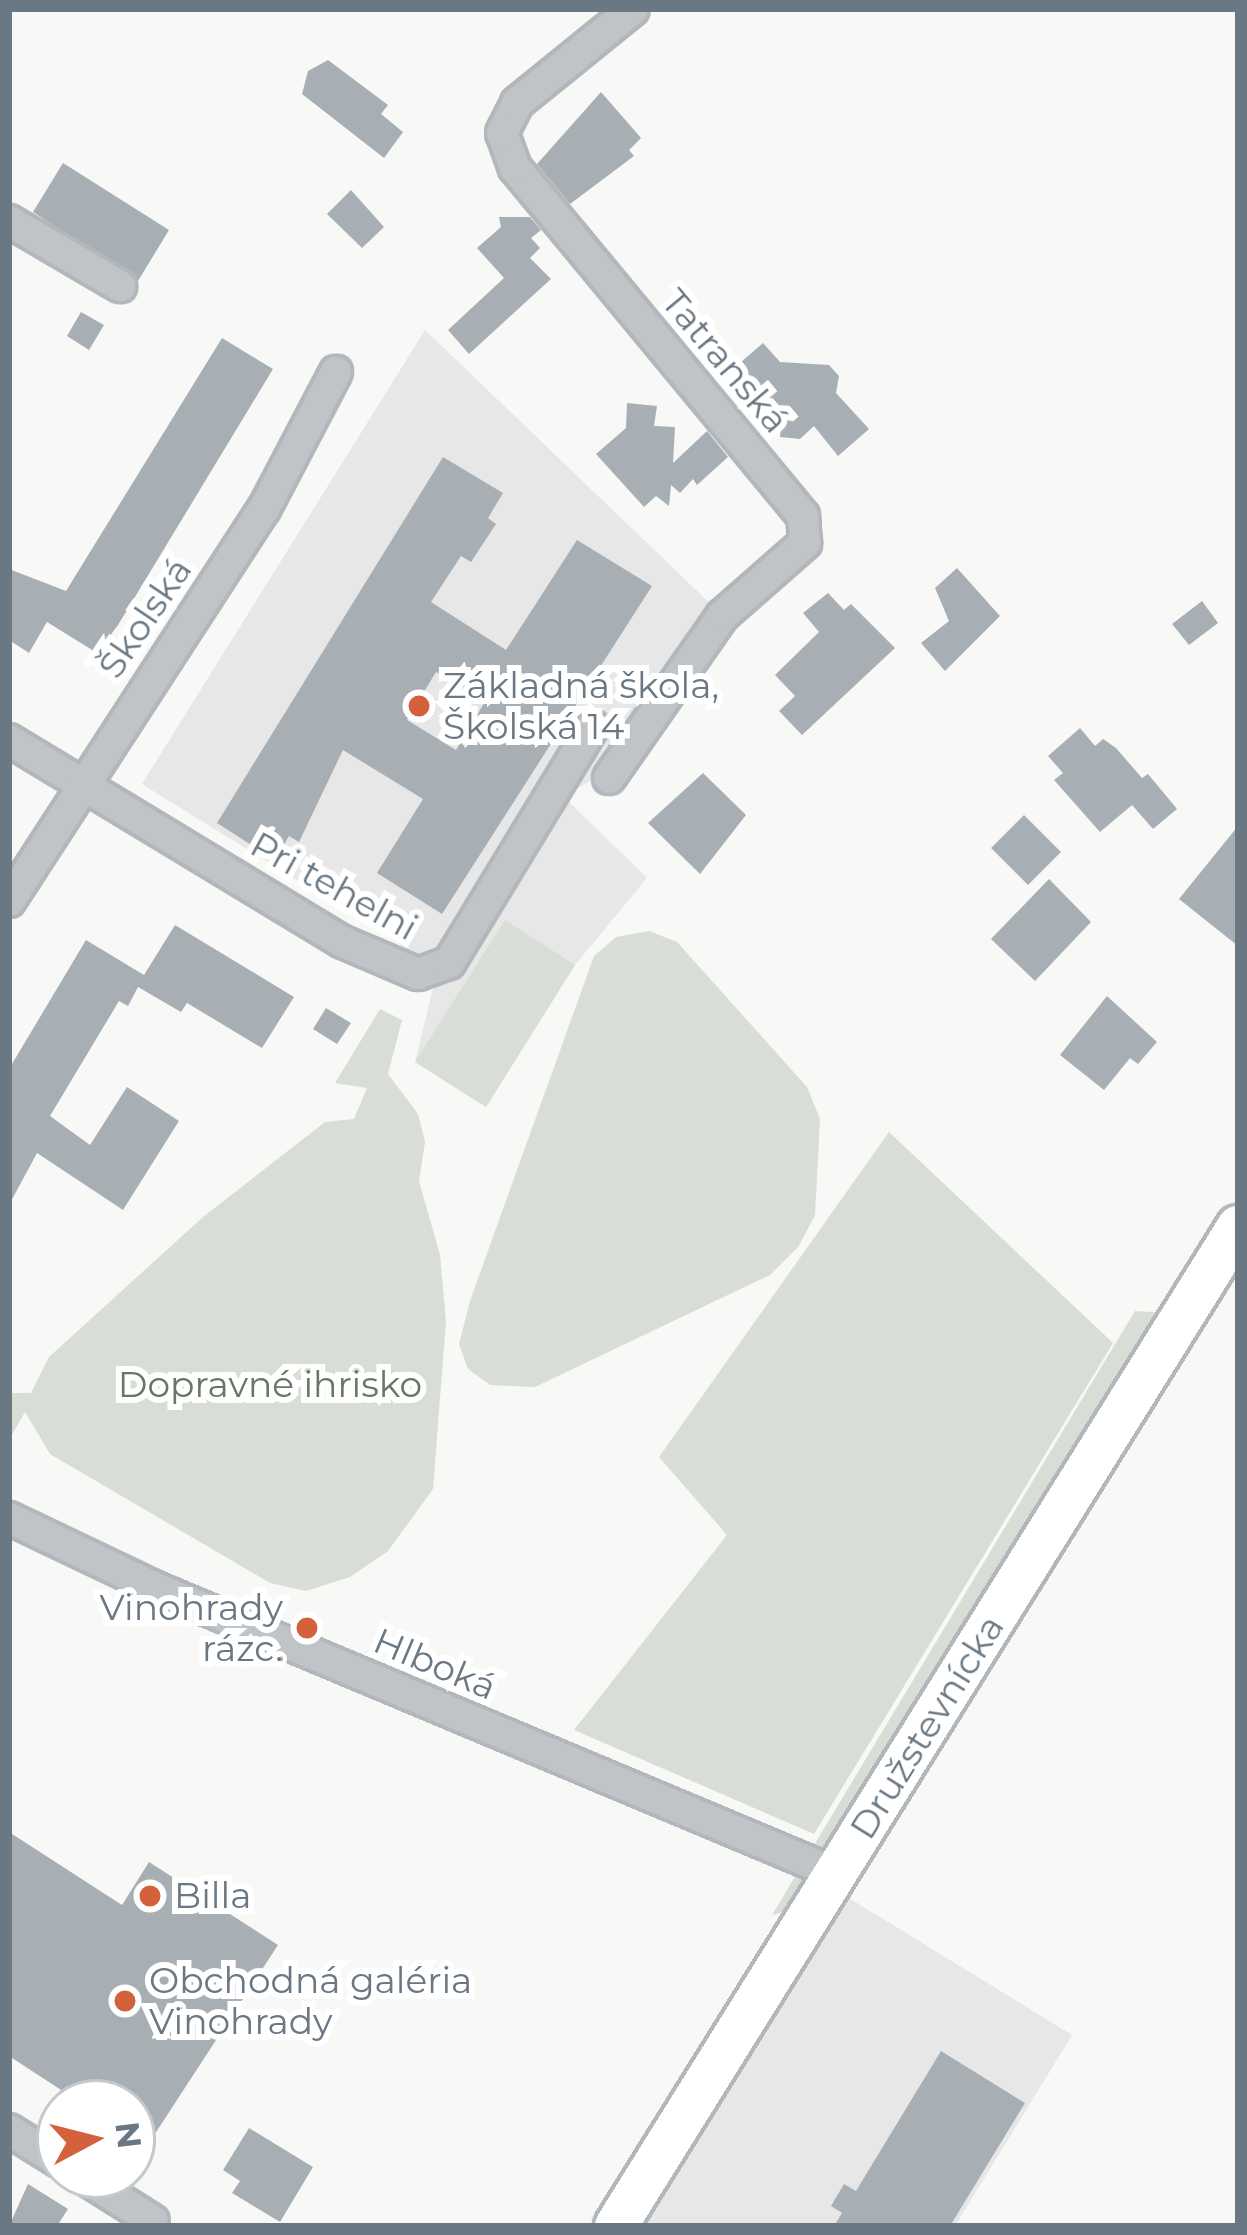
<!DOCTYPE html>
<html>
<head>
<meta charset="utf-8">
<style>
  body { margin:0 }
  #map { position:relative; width:1247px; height:2235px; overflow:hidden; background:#f8f8f6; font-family:Montserrat,sans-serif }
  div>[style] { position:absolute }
  .built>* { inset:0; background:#e6e7e6 }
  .green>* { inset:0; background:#d8ddd6 }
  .building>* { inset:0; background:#a8afb4 }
  .roads { filter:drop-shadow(3px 0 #b2b7bc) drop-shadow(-3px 0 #b2b7bc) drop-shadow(0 3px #b2b7bc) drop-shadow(0 -3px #b2b7bc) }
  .minor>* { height:30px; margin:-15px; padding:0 15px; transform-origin:15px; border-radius:15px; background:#c0c4c7 }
  .secondary>* { height:42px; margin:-21px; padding:0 21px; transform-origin:21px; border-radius:21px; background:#fff }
  .dots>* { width:33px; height:33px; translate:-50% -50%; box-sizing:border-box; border:6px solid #fff; border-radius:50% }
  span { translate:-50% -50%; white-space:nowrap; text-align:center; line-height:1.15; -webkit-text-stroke:12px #fff; paint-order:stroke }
  .street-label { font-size:36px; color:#6a7884 }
  .poi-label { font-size:36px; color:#6a7884 }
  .left { translate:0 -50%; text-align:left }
  .right { translate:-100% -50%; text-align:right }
  .park-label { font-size:36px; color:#677765 }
  .frame { position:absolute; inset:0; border:12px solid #6a7884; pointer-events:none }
  .north { position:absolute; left:36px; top:2079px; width:120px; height:120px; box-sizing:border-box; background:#fff; border:3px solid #c3c9ce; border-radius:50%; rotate:83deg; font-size:33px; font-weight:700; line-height:48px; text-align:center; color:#6a7884 }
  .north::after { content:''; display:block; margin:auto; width:42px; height:54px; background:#d3613c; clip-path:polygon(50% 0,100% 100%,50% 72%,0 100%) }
</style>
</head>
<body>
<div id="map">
  <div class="built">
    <i style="clip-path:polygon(425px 330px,719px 612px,598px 777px,563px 796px,647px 878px,575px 965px,486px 1107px,415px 1062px,438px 968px,142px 784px)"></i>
    <i style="clip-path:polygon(844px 1895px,1072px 2035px,955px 2226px,637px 2226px)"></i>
  </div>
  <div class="green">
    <i style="clip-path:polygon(505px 920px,575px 965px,486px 1107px,415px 1062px)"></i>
    <i style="clip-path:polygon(649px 931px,677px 942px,807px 1087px,820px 1119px,815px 1215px,799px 1246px,770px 1275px,535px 1387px,490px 1385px,468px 1369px,459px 1344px,471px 1298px,594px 956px,616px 937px)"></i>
    <i style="clip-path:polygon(380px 1009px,402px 1020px,388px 1074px,418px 1114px,425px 1142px,419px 1181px,440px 1255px,446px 1321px,433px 1489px,388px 1551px,350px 1577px,306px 1591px,270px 1583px,50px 1454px,25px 1412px,9px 1440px,9px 1393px,31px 1393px,49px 1357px,203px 1217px,325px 1122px,354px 1119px,367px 1088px,335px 1083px)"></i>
    <i style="clip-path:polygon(889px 1132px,1113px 1343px,814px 1834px,574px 1730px,727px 1535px,659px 1457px)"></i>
    <i style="clip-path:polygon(1135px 1311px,1203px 1315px,844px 1895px,772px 1915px)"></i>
  </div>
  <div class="building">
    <i style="clip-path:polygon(328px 60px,388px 105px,381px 114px,403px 132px,384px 158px,302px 94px,308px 71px)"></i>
    <i style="clip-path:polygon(601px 92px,641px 138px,629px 150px,634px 156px,570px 204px,537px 164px)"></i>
    <i style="clip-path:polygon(63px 163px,169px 230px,138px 281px,33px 212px)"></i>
    <i style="clip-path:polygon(351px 190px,384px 227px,362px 248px,327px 214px)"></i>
    <i style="clip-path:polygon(499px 217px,530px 217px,541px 230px,531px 238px,540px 248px,530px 258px,551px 279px,469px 354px,448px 330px,504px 278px,477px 248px,501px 227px)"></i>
    <i style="clip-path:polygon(81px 312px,104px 325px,89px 350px,67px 336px)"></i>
    <i style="clip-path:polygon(222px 338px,273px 369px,118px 625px,97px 653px,47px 622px,29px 653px,9px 640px,9px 569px,66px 591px)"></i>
    <i style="clip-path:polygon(763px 343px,780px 362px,829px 365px,839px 376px,836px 393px,869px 429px,838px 456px,814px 426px,800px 439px,780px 437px,781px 426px,756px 399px,744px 398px,733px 369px)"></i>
    <i style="clip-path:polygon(627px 403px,657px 406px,654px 426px,675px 427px,673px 463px,707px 431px,728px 457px,697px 485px,693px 479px,680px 493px,671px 485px,669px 506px,656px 496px,644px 507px,596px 454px,626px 428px)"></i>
    <i style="clip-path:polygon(evenodd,443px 457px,503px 493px,488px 518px,496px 524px,471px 562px,461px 556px,431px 602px,506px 650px,577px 540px,652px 586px,442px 914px,377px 873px,423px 799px,343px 750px,299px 842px,289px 836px,275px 860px,217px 823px,443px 457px,436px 672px,486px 700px,456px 750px,407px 720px,436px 672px)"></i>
    <i style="clip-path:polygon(957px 568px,1000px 616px,945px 671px,921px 643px,949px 621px,935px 588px)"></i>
    <i style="clip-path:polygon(828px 593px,844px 610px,851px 604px,895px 648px,802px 735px,779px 711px,795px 696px,775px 675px,819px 632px,803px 613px)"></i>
    <i style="clip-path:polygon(1202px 601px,1218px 623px,1189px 645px,1172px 624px)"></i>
    <i style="clip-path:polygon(1080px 728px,1095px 746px,1103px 739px,1116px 748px,1142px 778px,1148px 774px,1177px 809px,1153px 829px,1132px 805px,1100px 832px,1054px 780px,1063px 773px,1048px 756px)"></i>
    <i style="clip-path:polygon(703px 773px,746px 815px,700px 874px,648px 823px)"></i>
    <i style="clip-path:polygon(1024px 815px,1061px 852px,1028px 885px,991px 848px)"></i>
    <i style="clip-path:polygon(1238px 826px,1238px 946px,1179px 899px)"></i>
    <i style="clip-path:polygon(1049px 879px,1091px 922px,1035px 981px,991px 939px)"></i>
    <i style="clip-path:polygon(175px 925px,294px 997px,262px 1048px,187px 1003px,181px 1012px,138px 987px,128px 1006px,119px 1001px,50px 1116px,90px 1145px,127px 1087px,179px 1121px,123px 1210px,37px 1153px,9px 1205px,9px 1069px,86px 940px,144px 975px)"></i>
    <i style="clip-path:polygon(1107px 996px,1157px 1042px,1138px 1064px,1130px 1058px,1104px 1090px,1060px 1055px)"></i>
    <i style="clip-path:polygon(326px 1008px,351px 1023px,337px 1044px,313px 1029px)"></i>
    <i style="clip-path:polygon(9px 1832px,122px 1905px,149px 1862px,278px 1945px,147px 2146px,132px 2136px,132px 2103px,81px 2103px,9px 2056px)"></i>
    <i style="clip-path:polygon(941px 2051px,1025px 2103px,950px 2226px,834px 2226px,842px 2213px,831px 2206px,844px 2184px,856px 2191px)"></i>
    <i style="clip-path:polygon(249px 2128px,313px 2167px,280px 2222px,232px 2193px,240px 2181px,223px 2170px)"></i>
    <i style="clip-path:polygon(28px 2184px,68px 2209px,57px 2226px,9px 2226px)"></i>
  </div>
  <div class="roads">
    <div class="minor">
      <i style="left:9px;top:221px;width:129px;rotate:30.4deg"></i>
      <i style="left:9px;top:740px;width:390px;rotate:31.2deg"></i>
      <i style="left:343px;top:942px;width:82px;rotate:23.1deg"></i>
      <i style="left:418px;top:974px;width:33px;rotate:-20deg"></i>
      <i style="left:449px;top:963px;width:277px;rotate:-58.7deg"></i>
      <i style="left:609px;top:778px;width:198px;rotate:-55.1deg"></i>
      <i style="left:722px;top:616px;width:111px;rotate:-41.3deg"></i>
      <i style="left:805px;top:543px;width:27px;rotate:-94deg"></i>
      <i style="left:803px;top:516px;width:452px;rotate:-129.6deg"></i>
      <i style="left:515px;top:168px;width:37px;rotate:-110deg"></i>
      <i style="left:502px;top:133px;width:34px;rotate:-63deg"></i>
      <i style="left:517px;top:103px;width:149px;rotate:-39deg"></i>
      <i style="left:9px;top:901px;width:468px;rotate:-57deg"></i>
      <i style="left:264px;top:509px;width:155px;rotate:-62.3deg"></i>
      <i style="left:9px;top:1518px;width:165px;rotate:25.5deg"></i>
      <i style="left:158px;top:1589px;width:734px;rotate:22.76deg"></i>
      <i style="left:9px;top:2130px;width:60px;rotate:32.1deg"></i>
      <i style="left:80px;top:2175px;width:86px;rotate:32.2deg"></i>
    </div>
    <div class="secondary">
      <i style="left:616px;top:2226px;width:1177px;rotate:-58.09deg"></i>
    </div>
  </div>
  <div class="dots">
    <i style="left:419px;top:706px;background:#d3613c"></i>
    <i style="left:307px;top:1628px;background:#d3613c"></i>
    <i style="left:150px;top:1896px;background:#d3613c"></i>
    <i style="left:125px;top:2001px;background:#d3613c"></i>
  </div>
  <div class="street-label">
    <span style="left:725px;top:361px;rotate:50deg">Tatranská</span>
    <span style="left:145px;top:618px;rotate:-56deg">Školská</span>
    <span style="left:334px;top:886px;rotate:29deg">Pri tehelni</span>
    <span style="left:435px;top:1664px;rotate:23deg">Hlboká</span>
    <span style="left:927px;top:1727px;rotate:-58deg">Družstevnícka</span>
  </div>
  <div class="poi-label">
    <span class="left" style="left:443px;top:706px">Základná škola,<br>Školská 14</span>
    <span class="right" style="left:283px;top:1628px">Vinohrady<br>rázc.</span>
    <span class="left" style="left:174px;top:1896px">Billa</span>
    <span class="left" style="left:149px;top:2001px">Obchodná galéria<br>Vinohrady</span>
  </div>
  <div class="park-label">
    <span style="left:270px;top:1385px">Dopravné ihrisko</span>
  </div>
  <div class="frame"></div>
  <div class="north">N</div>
</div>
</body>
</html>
